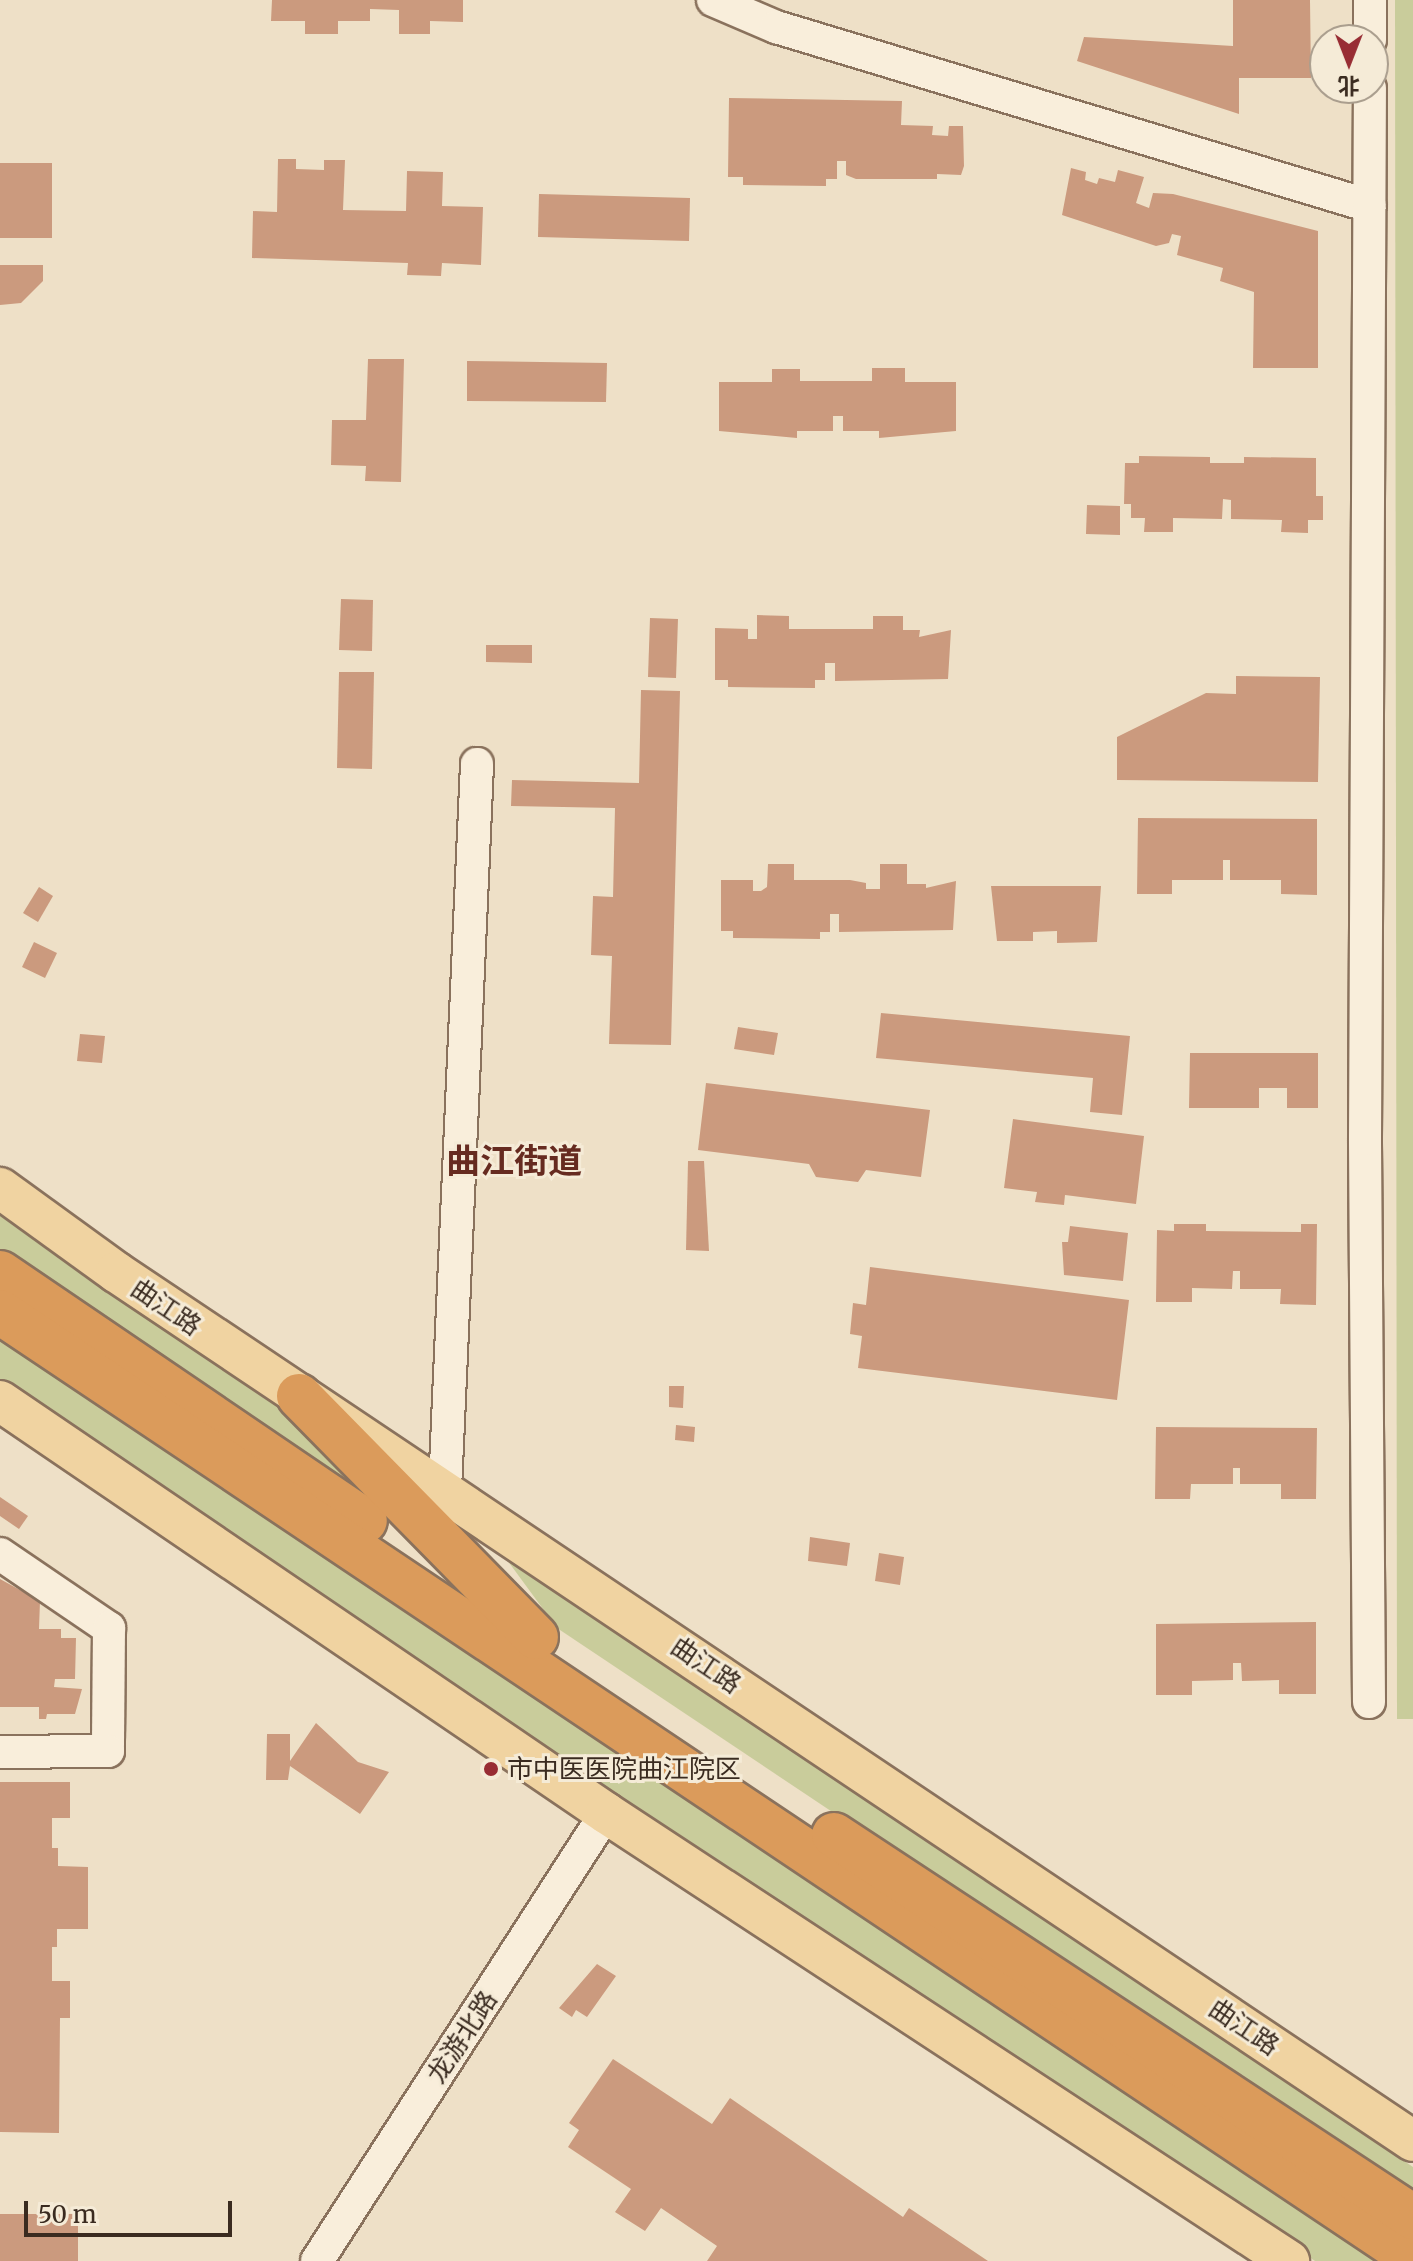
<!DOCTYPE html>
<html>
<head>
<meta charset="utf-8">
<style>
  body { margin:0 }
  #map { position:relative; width:1413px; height:2261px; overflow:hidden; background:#eee0c7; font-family:Merriweather,"Noto Sans SC",serif }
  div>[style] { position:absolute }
  .green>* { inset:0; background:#c9cc9b }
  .building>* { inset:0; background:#cb9a7e }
  .roads { filter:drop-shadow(2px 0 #8a725d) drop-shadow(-2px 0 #8a725d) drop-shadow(0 2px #8a725d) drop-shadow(0 -2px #8a725d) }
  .minor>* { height:32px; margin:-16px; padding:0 16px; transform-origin:16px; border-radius:16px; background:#f9eedb }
  .major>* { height:40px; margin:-20px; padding:0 20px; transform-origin:20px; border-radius:20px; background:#f0d3a1 }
  .highway>* { height:44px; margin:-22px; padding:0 22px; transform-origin:22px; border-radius:22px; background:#db9b5b }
  .dots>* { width:22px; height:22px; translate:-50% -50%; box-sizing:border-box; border:4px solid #f5ebd7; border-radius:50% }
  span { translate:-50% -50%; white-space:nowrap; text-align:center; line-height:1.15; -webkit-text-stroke:6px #f5ebd7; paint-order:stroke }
  .street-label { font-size:26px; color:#3a2b20 }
  .poi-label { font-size:26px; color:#3a2b20 }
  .left { translate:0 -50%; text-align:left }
  .district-label { font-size:34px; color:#662b20; font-weight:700 }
  .north { position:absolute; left:1309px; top:24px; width:80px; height:80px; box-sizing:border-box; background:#f5ebd7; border:2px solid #aa9e8e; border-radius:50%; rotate:180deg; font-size:22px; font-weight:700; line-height:32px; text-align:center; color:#3a2b20 }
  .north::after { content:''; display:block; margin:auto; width:28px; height:36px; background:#982d34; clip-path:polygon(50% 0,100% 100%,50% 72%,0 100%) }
  .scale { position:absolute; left:24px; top:2201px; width:208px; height:36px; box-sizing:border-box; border:4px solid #3a2b20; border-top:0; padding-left:10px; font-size:24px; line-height:28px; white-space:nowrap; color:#3a2b20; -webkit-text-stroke:6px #f5ebd7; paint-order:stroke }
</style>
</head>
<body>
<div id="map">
  <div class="green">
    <i style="clip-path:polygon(1395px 0,1413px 0,1413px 1719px,1397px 1719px)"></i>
    <i style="clip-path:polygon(0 1213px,290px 1409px,391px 1520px,0 1255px)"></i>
    <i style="clip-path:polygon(0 1338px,77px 1390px,1380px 2261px,1315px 2261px,0 1381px)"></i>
    <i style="clip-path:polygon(502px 1553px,1413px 2167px,1413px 2200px,557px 1628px)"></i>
  </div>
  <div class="building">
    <i style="clip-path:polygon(272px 0,463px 0,463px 22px,430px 21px,430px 34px,399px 34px,399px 10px,370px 9px,370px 21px,338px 21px,338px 34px,305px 34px,305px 21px,271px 21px)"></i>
    <i style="clip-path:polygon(1233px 0,1310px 0,1311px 78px,1239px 78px,1239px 114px,1077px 61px,1084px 37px,1233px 46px)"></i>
    <i style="clip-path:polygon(729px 98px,902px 101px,901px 125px,933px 126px,932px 135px,948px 136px,949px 126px,963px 126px,964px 166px,961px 175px,937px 174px,937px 179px,856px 179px,846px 175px,846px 161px,837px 161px,837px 179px,826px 179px,826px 186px,743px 185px,743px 177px,728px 177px)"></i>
    <i style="clip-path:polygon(278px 159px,296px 159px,296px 169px,324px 170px,324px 160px,345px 160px,343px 210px,406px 211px,407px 171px,443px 172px,442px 206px,483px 207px,481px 265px,442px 263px,441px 276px,407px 275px,408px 263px,252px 258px,253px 211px,277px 212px)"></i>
    <i style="clip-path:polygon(0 163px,52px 163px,52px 238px,0 238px)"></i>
    <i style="clip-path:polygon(1071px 168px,1086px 172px,1085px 180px,1097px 184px,1099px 178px,1115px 182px,1118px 170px,1144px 177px,1136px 203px,1149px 208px,1153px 193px,1173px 194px,1318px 231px,1318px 368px,1253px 368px,1254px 292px,1220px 281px,1223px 268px,1177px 255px,1181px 236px,1172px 234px,1169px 243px,1156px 246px,1062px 215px)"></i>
    <i style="clip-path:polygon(539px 194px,690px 198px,689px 241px,538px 237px)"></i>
    <i style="clip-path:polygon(0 265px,43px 265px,43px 281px,21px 303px,0 305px)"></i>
    <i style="clip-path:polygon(368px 359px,404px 359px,401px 482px,365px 481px,366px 466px,331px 465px,332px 420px,366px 420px)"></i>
    <i style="clip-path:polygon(467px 361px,607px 363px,606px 402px,467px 401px)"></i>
    <i style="clip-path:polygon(872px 368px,905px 368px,905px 382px,956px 382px,956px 431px,879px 438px,879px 431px,843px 431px,843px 416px,833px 416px,833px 431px,797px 431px,797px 438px,719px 431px,719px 382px,772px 382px,772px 369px,800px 369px,800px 381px,872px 381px)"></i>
    <i style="clip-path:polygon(1139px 456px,1210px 457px,1210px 463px,1244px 463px,1244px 457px,1316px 458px,1316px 496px,1323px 496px,1323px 520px,1308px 520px,1308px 533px,1281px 532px,1282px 520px,1231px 519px,1231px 500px,1223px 499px,1222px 519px,1173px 518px,1173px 532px,1144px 532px,1145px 518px,1131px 518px,1131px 504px,1124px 504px,1125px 463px,1139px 463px)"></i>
    <i style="clip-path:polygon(1087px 505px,1120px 506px,1120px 535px,1086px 534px)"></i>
    <i style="clip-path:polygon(341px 599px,373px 600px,372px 651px,339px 650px)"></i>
    <i style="clip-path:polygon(757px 615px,789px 616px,789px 629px,873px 629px,873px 616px,903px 616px,903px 630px,920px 630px,919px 637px,951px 630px,948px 679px,835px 681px,835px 663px,825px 663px,825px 680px,815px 680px,815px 688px,728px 687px,728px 680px,715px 680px,715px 628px,748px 629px,748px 639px,757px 639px)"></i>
    <i style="clip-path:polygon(650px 618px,678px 619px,676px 678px,648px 677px)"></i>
    <i style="clip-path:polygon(486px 645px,532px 645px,532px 663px,486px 662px)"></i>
    <i style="clip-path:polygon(339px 672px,374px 672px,372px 769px,337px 768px)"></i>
    <i style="clip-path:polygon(1236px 676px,1320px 677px,1318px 782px,1117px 780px,1117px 737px,1206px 693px,1236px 694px)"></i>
    <i style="clip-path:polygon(641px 690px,680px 691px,671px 1045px,609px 1044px,612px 956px,591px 955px,593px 896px,613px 897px,615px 808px,511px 806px,512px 780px,639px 783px)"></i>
    <i style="clip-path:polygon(1138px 818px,1317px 819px,1317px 895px,1281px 894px,1281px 880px,1230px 880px,1230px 860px,1223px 860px,1223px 880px,1172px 880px,1172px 894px,1137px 894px)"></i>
    <i style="clip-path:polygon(768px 864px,794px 864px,794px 880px,850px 880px,866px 883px,866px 889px,880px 889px,880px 864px,907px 864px,907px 884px,926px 884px,926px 888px,956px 881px,953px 930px,839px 932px,839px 914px,830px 914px,830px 932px,820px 932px,820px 939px,733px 938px,733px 931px,721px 931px,721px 880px,753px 880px,753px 891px,761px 891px,767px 887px)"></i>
    <i style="clip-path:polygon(991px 886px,1101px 886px,1097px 942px,1057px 943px,1057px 931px,1033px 932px,1033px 941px,997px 941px)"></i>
    <i style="clip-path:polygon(39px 887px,53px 896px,38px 922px,23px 913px)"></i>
    <i style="clip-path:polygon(34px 942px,57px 953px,45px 978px,22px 967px)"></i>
    <i style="clip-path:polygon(881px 1013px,1130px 1036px,1122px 1115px,1090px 1112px,1093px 1078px,876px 1058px)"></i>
    <i style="clip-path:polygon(738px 1027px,778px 1033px,774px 1055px,734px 1049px)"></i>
    <i style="clip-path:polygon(80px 1034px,105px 1036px,102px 1063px,77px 1061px)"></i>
    <i style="clip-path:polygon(1190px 1053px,1318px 1053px,1318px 1108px,1287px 1108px,1287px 1088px,1259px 1088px,1259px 1108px,1189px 1108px)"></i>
    <i style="clip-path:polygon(706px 1083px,930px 1110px,921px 1177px,866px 1170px,858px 1182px,816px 1177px,809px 1164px,698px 1150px)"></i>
    <i style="clip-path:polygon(1013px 1119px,1144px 1136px,1136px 1204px,1065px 1195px,1064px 1205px,1035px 1202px,1037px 1192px,1004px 1188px)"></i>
    <i style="clip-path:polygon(688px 1161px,704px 1161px,709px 1251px,686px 1250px)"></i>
    <i style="clip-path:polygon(1174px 1224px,1206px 1224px,1206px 1231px,1301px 1232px,1301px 1224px,1317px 1224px,1316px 1305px,1280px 1304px,1281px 1289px,1240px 1289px,1240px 1271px,1233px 1271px,1232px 1289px,1192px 1288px,1192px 1302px,1156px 1302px,1157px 1230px,1174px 1231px)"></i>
    <i style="clip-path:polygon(1070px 1226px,1128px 1233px,1123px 1281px,1064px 1275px,1062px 1242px,1068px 1242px)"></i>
    <i style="clip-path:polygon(870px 1267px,1129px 1300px,1117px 1400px,858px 1368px,862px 1336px,850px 1334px,853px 1303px,866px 1305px)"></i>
    <i style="clip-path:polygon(669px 1386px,684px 1386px,683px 1408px,669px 1407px)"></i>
    <i style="clip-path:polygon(676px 1425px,695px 1427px,694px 1442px,675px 1440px)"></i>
    <i style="clip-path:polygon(1156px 1427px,1317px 1428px,1316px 1499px,1281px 1499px,1281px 1484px,1240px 1484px,1240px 1468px,1233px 1468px,1233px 1484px,1191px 1484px,1190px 1499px,1155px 1499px)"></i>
    <i style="clip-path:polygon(0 1497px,28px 1516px,19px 1529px,0 1516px)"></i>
    <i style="clip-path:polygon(810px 1537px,850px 1543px,847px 1566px,808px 1561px)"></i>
    <i style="clip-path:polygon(879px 1553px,904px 1557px,900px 1585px,875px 1581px)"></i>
    <i style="clip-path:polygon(0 1579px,40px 1601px,39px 1629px,61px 1629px,61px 1638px,76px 1638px,75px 1679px,55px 1679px,54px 1687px,82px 1689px,75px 1714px,47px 1714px,46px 1719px,39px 1719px,39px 1707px,0 1707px)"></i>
    <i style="clip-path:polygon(1316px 1622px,1316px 1694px,1279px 1694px,1279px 1680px,1242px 1681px,1241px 1663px,1233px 1663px,1233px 1680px,1192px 1681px,1192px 1695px,1156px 1695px,1156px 1624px)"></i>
    <i style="clip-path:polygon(316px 1723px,358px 1762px,389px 1772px,360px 1814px,290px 1766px,288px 1780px,266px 1780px,267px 1734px,290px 1734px,290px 1761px)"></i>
    <i style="clip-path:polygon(0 1782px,70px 1782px,70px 1818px,52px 1818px,52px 1848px,58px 1848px,58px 1866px,88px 1867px,88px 1929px,57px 1929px,57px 1947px,52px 1947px,52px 1981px,70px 1981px,70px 2018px,60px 2018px,59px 2133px,0 2132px)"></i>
    <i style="clip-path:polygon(597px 1964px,616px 1976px,587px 2017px,576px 2010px,572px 2017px,559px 2008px)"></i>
    <i style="clip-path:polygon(613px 2059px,712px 2124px,730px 2098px,903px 2217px,909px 2208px,988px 2261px,707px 2261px,717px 2246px,661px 2208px,645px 2231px,615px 2212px,631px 2189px,568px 2147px,579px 2130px,569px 2123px)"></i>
    <i style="clip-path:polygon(0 2214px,78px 2214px,78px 2261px,0 2261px)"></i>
  </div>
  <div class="roads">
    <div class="minor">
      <i style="left:713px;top:0;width:69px;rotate:23.2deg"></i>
      <i style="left:776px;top:27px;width:620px;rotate:16.77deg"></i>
      <i style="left:1370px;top:0;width:40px;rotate:90deg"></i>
      <i style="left:445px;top:1489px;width:726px;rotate:-87.47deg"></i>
      <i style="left:0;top:1554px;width:132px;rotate:34.2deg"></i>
      <i style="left:109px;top:1628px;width:123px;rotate:90.5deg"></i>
      <i style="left:108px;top:1751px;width:108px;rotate:179.5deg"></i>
      <i style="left:1369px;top:1702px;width:563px;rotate:-90.41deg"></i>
      <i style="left:1365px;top:1139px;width:1051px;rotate:-89.73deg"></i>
      <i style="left:317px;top:2261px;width:533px;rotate:-57.17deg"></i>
    </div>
    <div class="major">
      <i style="left:0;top:1188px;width:143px;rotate:35.9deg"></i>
      <i style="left:116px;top:1272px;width:1561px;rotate:33.82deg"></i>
      <i style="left:0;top:1401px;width:733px;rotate:34.21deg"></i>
      <i style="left:606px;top:1813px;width:817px;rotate:33.26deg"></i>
    </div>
    <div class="highway">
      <i style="left:0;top:1273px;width:441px;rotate:34.2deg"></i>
      <i style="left:0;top:1312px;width:1700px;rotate:33.8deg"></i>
      <i style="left:299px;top:1396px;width:338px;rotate:45.5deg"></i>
      <i style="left:834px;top:1835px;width:694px;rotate:33.42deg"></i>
    </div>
  </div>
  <div class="dots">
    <i style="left:491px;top:1769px;background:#982d34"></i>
  </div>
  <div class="street-label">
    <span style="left:166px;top:1307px;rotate:34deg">曲江路</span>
    <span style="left:706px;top:1665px;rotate:34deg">曲江路</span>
    <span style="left:1244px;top:2027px;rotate:34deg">曲江路</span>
    <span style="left:462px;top:2037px;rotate:-57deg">龙游北路</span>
  </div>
  <div class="poi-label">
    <span class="left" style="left:507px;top:1769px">市中医医院曲江院区</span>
  </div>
  <div class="district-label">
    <span style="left:514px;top:1162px">曲江街道</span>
  </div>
  <div class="north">北</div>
  <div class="scale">50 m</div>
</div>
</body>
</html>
